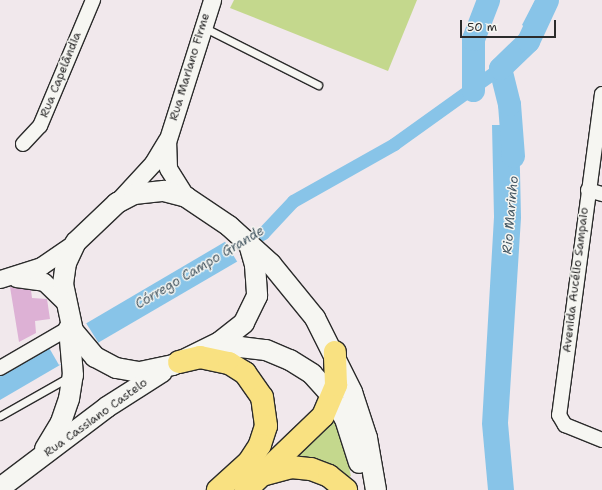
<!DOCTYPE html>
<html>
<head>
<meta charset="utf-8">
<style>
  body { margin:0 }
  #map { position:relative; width:602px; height:490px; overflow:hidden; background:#f1e8ec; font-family:"Shantell Sans",sans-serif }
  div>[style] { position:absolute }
  .green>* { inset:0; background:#c4d88d }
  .water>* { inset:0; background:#88c4e8 }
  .pier>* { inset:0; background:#f1e8ec }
  .canal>* { height:13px; margin:-6.5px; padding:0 6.5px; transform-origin:6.5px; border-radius:6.5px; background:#88c4e8 }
  .river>* { height:23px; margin:-11.5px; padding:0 11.5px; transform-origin:11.5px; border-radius:11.5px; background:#88c4e8 }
  .building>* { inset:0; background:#ddb1d5 }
  .roads { filter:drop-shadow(1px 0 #2b2b2b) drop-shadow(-1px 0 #2b2b2b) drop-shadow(0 1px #2b2b2b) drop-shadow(0 -1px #2b2b2b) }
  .service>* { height:7px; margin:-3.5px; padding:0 3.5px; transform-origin:3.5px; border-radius:3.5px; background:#f6f6f2 }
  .minor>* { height:14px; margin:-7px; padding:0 7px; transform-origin:7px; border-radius:7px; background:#f6f6f2 }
  .tertiary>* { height:17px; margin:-8.5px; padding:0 8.5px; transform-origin:8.5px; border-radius:8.5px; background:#f6f6f2 }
  .secondary>* { height:20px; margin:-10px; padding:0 10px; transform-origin:10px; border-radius:10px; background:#f6f6f2 }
  .primary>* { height:22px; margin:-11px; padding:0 11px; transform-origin:11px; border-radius:11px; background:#f9e181 }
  span { translate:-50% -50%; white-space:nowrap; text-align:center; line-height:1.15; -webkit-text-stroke:3px #f6f6f2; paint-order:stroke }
  .street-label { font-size:12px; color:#2b2b2b }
  .water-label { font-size:13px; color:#475964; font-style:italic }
  .scale { position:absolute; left:460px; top:20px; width:96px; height:18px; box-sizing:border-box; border:2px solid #2b2b2b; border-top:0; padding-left:5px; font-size:12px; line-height:14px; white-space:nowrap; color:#2b2b2b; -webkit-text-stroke:3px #f6f6f2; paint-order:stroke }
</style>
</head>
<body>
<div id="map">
  <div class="green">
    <i style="clip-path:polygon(234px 0,417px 0,388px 71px,230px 8px)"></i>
    <i style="clip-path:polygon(330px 418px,338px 420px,351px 476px,347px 478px,301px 459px,299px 452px)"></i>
  </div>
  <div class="water">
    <i style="clip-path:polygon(535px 0,558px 0,541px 38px,522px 25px)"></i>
    <i style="clip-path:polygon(492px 125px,519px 125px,521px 218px,508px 423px,514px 490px,488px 490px,482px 424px,494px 217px)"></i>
    <i style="clip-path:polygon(257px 223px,269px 243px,0 400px,0 374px)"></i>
  </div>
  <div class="pier">
    <i style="clip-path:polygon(258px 221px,270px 243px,238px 263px,224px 240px)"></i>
    <i style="clip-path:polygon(86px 323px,98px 342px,59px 365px,48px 346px)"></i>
  </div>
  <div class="canal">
    <i style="left:249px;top:241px;width:16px;rotate:-30deg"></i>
    <i style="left:263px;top:233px;width:44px;rotate:-46.8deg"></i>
    <i style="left:293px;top:201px;width:116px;rotate:-29.4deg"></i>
    <i style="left:394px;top:144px;width:130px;rotate:-35.6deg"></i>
  </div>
  <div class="river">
    <i style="left:473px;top:90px;width:51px;rotate:-90deg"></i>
    <i style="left:473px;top:39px;width:42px;rotate:-69deg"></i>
    <i style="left:513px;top:156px;width:52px;rotate:-94.4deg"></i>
    <i style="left:509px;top:104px;width:37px;rotate:-104deg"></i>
    <i style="left:500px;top:68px;width:39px;rotate:-44deg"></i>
    <i style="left:528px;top:41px;width:45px;rotate:-65.1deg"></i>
  </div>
  <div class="building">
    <i style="clip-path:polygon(10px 287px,31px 290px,32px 298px,47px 299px,50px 319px,35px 321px,36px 333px,19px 342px)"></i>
  </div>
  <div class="roads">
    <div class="service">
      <i style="left:203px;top:27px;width:129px;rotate:26.8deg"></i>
      <i style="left:0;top:416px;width:79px;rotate:-29.5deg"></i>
    </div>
    <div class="minor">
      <i style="left:602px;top:94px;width:324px;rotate:97.6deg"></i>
      <i style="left:559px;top:415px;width:12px;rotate:59deg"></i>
      <i style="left:565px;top:425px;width:40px;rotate:22deg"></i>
      <i style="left:23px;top:144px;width:25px;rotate:-47deg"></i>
      <i style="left:40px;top:126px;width:137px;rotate:-67.2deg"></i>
      <i style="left:588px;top:190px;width:15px;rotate:16deg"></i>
      <i style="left:0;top:368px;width:80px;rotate:-30.1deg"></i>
    </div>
    <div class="tertiary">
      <i style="left:186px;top:197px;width:34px;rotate:-122deg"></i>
      <i style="left:168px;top:168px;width:26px;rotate:-92deg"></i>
      <i style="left:167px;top:142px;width:149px;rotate:-72.4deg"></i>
      <i style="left:119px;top:200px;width:50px;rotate:-47.4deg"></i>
      <i style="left:153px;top:163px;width:27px;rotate:-59deg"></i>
      <i style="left:16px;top:278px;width:28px;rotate:8deg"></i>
      <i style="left:44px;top:282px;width:29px;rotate:44deg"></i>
      <i style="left:0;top:279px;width:43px;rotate:-17.6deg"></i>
      <i style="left:41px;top:266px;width:42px;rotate:-34.4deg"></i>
    </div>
    <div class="secondary">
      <i style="left:249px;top:244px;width:22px;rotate:74deg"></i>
      <i style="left:255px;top:265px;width:31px;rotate:86deg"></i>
      <i style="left:257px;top:296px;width:30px;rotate:116deg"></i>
      <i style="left:244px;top:323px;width:31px;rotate:142deg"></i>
      <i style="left:220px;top:342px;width:52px;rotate:153.9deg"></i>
      <i style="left:173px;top:365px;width:35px;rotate:168deg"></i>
      <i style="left:139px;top:372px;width:23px;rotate:-170deg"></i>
      <i style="left:116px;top:368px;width:24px;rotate:-152deg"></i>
      <i style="left:95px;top:357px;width:34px;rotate:-130deg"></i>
      <i style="left:73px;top:331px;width:48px;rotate:-102deg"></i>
      <i style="left:63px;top:284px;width:21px;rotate:-82deg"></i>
      <i style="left:66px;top:263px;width:23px;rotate:-65deg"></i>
      <i style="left:76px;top:242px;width:57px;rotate:-43.6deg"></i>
      <i style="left:117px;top:203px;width:19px;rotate:-28deg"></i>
      <i style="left:134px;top:194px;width:30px;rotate:-6deg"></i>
      <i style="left:164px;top:191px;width:23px;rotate:15deg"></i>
      <i style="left:186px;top:197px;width:52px;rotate:34deg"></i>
      <i style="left:229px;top:226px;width:57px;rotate:42.1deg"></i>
      <i style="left:271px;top:264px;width:70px;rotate:50.8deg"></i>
      <i style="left:315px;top:318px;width:83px;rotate:63.4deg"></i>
      <i style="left:352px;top:392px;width:48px;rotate:71.9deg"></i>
      <i style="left:367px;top:438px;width:53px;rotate:80.2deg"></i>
      <i style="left:211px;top:350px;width:29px;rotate:-6deg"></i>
      <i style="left:240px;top:347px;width:26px;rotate:7deg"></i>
      <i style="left:266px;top:350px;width:26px;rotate:23deg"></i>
      <i style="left:290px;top:360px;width:26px;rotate:32deg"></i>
      <i style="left:312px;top:374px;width:27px;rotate:48deg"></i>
      <i style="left:330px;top:394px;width:29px;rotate:59deg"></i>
      <i style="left:345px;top:419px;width:46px;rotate:72.3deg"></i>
      <i style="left:45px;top:449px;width:31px;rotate:-59deg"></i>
      <i style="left:61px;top:422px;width:24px;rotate:-71deg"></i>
      <i style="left:69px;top:399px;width:24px;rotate:-81deg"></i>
      <i style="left:73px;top:375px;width:47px;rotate:-94.9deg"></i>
      <i style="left:0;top:488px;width:134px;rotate:-37.1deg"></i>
      <i style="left:107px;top:407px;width:65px;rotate:-32.5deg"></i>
    </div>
    <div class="primary">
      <i style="left:179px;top:362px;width:22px;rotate:-13deg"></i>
      <i style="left:200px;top:357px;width:30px;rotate:12deg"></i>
      <i style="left:229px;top:363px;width:19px;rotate:32deg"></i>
      <i style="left:245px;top:373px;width:29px;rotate:55deg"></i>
      <i style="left:262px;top:397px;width:29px;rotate:82deg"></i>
      <i style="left:266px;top:426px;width:20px;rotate:108deg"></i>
      <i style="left:260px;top:445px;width:20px;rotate:123deg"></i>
      <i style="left:249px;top:462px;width:42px;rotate:137.9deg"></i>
      <i style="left:265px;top:474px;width:27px;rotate:-15deg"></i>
      <i style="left:291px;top:467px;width:20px;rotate:6deg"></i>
      <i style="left:311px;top:469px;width:19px;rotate:21deg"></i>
      <i style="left:329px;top:476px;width:22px;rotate:39deg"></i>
      <i style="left:246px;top:490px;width:107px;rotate:-43.9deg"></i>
      <i style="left:323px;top:416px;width:34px;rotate:-67deg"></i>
      <i style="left:336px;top:385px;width:33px;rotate:-92deg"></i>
    </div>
  </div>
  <div class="street-label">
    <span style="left:190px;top:67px;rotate:-73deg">Rua Mariano Firme</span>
    <span style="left:61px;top:75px;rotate:-68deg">Rua Capelândia</span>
    <span style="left:576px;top:280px;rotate:-83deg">Avenida Aucélio Sampaio</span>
    <span style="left:96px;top:418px;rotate:-36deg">Rua Cassiano Castelo</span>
  </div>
  <div class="water-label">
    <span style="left:511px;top:215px;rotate:-85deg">Rio Marinho</span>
    <span style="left:200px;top:268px;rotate:-31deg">Córrego Campo Grande</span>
  </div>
  <div class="scale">50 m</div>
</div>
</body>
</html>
